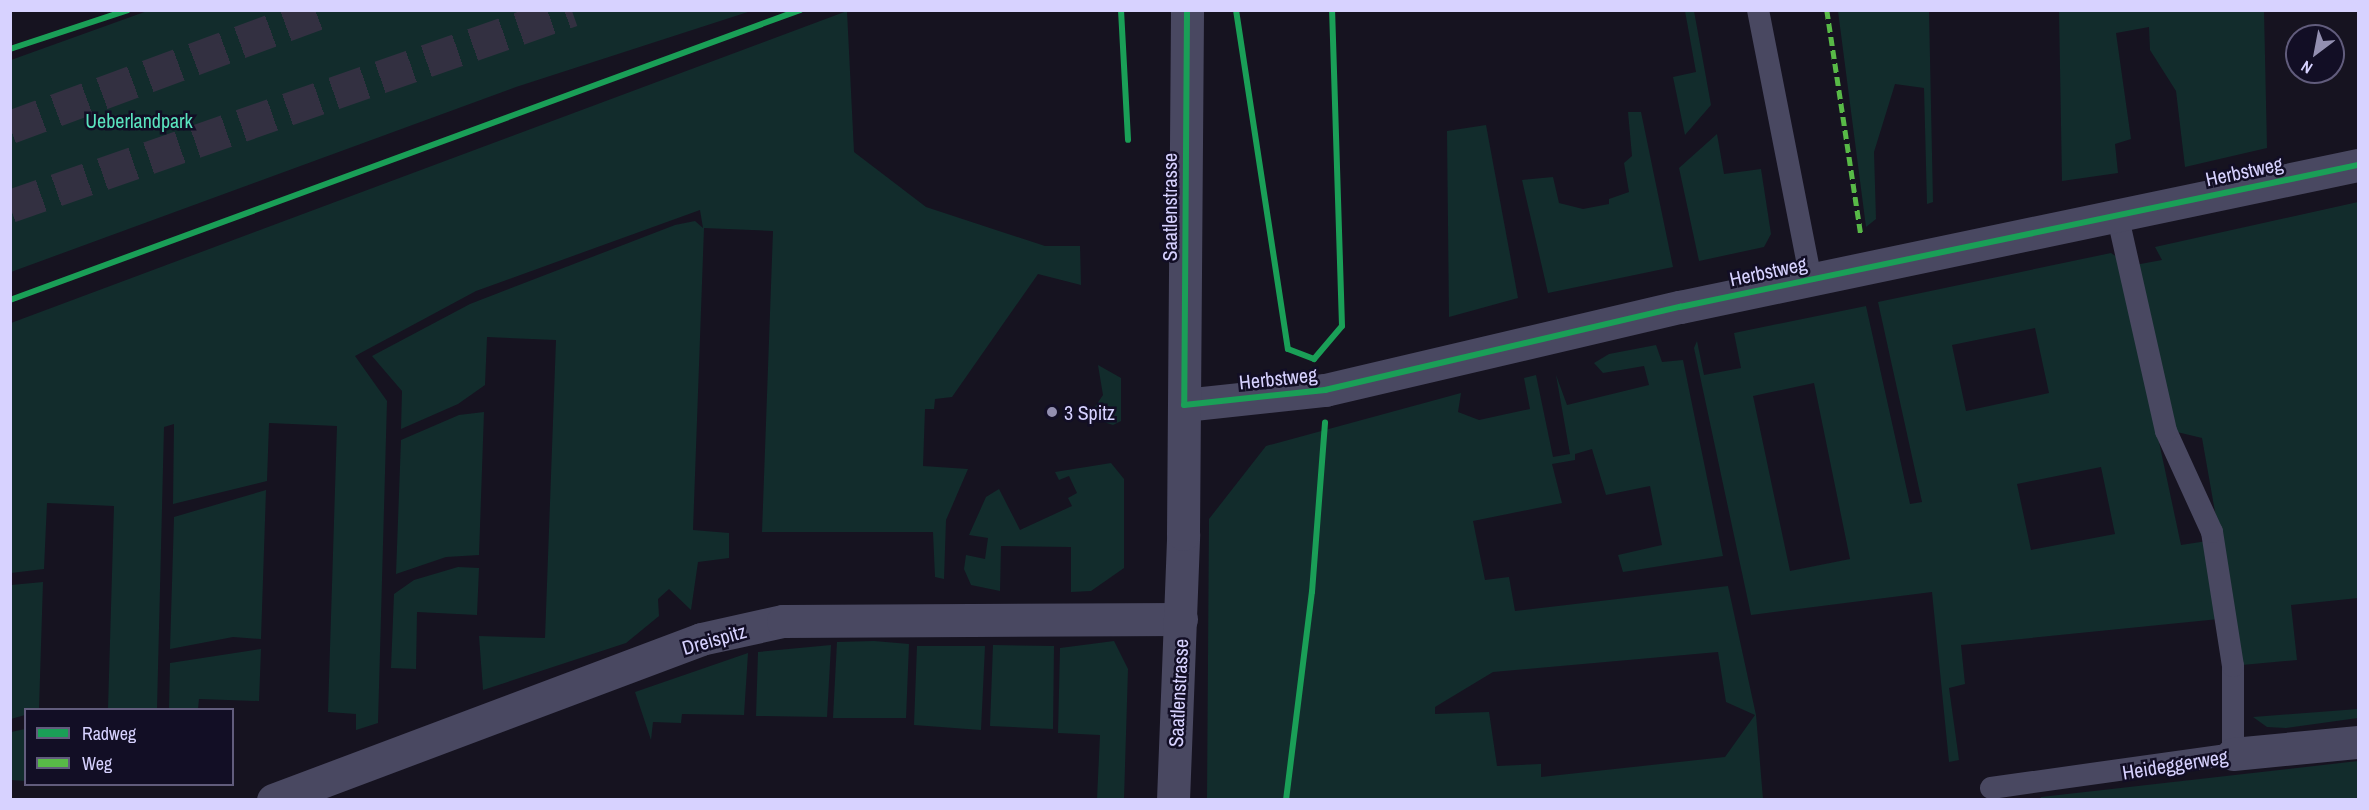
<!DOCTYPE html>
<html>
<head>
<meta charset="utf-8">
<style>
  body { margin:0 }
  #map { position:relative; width:2369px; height:810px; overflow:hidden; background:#161320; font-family:"Archivo Narrow",sans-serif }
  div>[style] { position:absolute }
  .green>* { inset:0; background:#122c2c }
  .motorway-tunnel>* { height:33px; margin-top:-16.5px; transform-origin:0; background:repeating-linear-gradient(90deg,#333041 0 33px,transparent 0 49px) }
  .service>* { height:22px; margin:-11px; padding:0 11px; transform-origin:11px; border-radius:11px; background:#494861 }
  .minor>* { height:33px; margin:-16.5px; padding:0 16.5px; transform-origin:16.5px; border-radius:16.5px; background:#494861 }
  .quiet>* { height:4.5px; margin-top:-2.25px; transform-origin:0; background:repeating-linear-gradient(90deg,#58b947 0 9px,transparent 0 13.5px) }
  .cycleway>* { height:6px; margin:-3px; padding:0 3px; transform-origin:3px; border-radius:3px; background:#1a9f57 }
  .dots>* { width:16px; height:16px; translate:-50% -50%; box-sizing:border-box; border:3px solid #120e25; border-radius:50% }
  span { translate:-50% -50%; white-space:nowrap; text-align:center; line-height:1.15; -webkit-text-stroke:5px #120e25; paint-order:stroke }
  .park-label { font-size:20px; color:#5ae3be }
  .street-label { font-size:20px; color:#d7d2ff }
  .poi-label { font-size:20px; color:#d7d2ff }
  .left { translate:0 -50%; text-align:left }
  .frame { position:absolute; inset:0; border:12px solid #d7d2ff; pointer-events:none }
  .legend { position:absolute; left:24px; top:708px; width:210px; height:78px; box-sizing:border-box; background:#120e25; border:2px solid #615c7c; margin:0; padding:8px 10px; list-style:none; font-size:18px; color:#d7d2ff }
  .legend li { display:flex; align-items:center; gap:12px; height:30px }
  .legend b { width:30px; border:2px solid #615c7c }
  .north { position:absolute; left:2285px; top:24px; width:60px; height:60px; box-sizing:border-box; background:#120e25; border:2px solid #615c7c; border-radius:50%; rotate:212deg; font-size:16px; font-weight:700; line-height:24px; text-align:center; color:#d7d2ff }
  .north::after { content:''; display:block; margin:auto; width:21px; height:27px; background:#938fb1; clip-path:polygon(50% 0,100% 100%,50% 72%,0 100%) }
</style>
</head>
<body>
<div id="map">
  <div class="green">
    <i style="clip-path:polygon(150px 10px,751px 10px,751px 11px,516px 87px,11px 272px,11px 60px)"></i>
    <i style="clip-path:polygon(847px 11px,854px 152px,926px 207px,1045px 246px,1080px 246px,1081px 285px,1038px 274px,952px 397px,935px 399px,934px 409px,925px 409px,923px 466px,968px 469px,946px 520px,944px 579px,935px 577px,933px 532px,762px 532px,773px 231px,704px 228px,693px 530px,729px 533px,729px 558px,698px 562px,691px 610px,669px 589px,658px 599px,659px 616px,626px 643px,483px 690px,479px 636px,545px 638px,556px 340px,487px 337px,485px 385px,458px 404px,401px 429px,402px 391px,372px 356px,470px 304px,675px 225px,695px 221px,703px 228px,700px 210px,476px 291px,355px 356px,387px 401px,378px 723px,356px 730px,356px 714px,328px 712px,337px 426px,269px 423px,267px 481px,173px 504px,174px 424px,164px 427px,157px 709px,108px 709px,114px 506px,47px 503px,44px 569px,11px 573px,11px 323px)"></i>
    <i style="clip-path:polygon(1685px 11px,1694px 11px,1711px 105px,1685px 135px,1673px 77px,1696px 72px)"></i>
    <i style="clip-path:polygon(1838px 11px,1929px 11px,1933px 202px,1927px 204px,1924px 88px,1895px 84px,1874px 152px,1876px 219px,1866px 227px)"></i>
    <i style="clip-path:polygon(2059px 11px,2264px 11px,2267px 148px,2185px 167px,2176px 91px,2150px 50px,2149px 27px,2116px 33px,2131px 139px,2115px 144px,2118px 173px,2062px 181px)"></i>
    <i style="clip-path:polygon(1628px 112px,1641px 112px,1673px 267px,1548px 293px,1522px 180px,1553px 177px,1559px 203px,1583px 209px,1609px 204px,1609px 199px,1629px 192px,1624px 163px,1632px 156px)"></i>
    <i style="clip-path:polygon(1486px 125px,1518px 298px,1449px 317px,1447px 131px)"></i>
    <i style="clip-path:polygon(1717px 134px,1724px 174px,1761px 169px,1771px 234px,1764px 247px,1699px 261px,1679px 168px)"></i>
    <i style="clip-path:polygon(2358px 202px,2358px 598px,2291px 605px,2297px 660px,2242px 665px,2202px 438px,2177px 432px,2135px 265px,2162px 260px,2155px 247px)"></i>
    <i style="clip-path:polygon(evenodd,2111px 253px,2120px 259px,2181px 545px,2207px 541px,2219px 619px,1961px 645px,1965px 684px,1949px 688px,1959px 760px,1949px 762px,1932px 592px,1751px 615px,1694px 348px,1697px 341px,1704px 375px,1741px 368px,1734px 333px,1866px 306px,1910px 504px,1922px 502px,1878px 302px,2111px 253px,2035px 328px,2049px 393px,1966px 411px,1952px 345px,2035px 328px,2111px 253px,1814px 383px,1850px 559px,1790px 571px,1753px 396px,1814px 383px,2111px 253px,2101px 467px,2115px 534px,2031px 550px,2017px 484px,2101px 467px)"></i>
    <i style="clip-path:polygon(evenodd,1656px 345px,1662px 362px,1683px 360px,1723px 556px,1623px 572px,1618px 555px,1662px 545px,1650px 486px,1606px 495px,1592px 449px,1575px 454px,1575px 460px,1552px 464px,1562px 503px,1473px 521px,1485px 580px,1509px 577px,1515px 611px,1728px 586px,1756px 715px,1763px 799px,1207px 799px,1209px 519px,1266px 446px,1461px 393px,1458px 412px,1479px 420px,1530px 409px,1524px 378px,1536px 375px,1553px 457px,1570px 454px,1556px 375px,1567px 405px,1649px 385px,1644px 366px,1603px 373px,1594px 363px,1609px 354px,1656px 345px,1718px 652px,1726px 702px,1755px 715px,1725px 757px,1541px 777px,1541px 764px,1497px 766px,1489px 712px,1435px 714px,1435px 707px,1493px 672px,1718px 652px)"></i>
    <i style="clip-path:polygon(1098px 365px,1121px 378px,1121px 421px,1113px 425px,1088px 417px,1103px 395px)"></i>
    <i style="clip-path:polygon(484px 412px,479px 555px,446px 557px,396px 574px,401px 440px,459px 415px)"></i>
    <i style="clip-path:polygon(1111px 463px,1124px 479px,1124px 568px,1091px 591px,1071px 592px,1071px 547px,1001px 546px,1000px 591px,971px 585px,964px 569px,966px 555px,985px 559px,988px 538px,969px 535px,986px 497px,999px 489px,1020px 530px,1072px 506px,1068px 498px,1077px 493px,1069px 476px,1059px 480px,1055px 472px)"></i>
    <i style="clip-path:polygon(266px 490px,261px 639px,233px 637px,170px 649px,174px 517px)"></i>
    <i style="clip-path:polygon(458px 567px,479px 568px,477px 615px,417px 612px,416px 669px,391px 668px,394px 594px,414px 580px)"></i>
    <i style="clip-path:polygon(43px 582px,39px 709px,26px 710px,25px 715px,11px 719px,11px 585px)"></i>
    <i style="clip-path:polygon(874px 641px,909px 644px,906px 718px,833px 718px,837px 642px)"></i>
    <i style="clip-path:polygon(1114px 641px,1128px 669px,1124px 799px,1097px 799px,1100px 735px,1058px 733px,1060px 648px)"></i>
    <i style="clip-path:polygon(831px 645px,827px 717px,756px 716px,758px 652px)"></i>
    <i style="clip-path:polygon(993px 645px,1054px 646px,1053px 729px,990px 726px)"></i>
    <i style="clip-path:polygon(917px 646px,985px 646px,981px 730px,914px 725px)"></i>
    <i style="clip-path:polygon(261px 649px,259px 701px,199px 699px,198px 709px,169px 709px,170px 663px)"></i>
    <i style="clip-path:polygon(748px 653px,744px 715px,682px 714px,681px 723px,653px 722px,651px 740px,635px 692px)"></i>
    <i style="clip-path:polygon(2358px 709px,2358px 718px,2286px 728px,2267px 727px,2253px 717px)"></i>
    <i style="clip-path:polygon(25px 729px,25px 781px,11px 780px,11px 732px)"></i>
    <i style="clip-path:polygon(2358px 761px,2358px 799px,2040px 799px,2041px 797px)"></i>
  </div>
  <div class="motorway-tunnel">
    <i style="left:10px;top:127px;width:338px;rotate:-20.3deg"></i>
    <i style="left:10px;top:206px;width:595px;rotate:-19.23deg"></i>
  </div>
  <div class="service">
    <i style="left:1758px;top:10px;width:274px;rotate:78.9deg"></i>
    <i style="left:1991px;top:788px;width:244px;rotate:-8deg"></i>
    <i style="left:2233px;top:754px;width:88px;rotate:-90deg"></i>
    <i style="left:2233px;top:666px;width:136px;rotate:-98.9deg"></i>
    <i style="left:2212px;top:532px;width:111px;rotate:-114.5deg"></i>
    <i style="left:2166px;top:431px;width:222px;rotate:-102.7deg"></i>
  </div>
  <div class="minor">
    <i style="left:1184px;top:405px;width:142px;rotate:-6.1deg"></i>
    <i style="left:1325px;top:390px;width:365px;rotate:-13.2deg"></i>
    <i style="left:1680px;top:307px;width:693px;rotate:-11.83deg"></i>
    <i style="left:2233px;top:754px;width:126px;rotate:-5.5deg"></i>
    <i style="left:273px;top:800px;width:457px;rotate:-20.6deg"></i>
    <i style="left:701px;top:639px;width:84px;rotate:-12.4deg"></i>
    <i style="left:783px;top:621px;width:398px;rotate:-0.3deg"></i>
    <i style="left:1173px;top:800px;width:266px;rotate:-87.8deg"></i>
    <i style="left:1183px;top:534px;width:524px;rotate:-89.56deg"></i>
  </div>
  <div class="quiet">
    <i style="left:1827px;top:10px;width:229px;rotate:81.4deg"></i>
  </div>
  <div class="cycleway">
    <i style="left:1121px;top:10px;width:130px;rotate:86.9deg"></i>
    <i style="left:1187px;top:10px;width:395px;rotate:90.4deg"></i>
    <i style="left:1184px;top:405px;width:142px;rotate:-6.1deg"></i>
    <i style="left:1325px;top:390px;width:365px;rotate:-13.2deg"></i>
    <i style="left:1680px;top:307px;width:693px;rotate:-11.83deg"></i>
    <i style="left:1236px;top:10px;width:343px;rotate:81.3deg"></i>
    <i style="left:1288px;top:349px;width:28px;rotate:21deg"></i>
    <i style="left:1314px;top:359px;width:43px;rotate:-49.7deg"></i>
    <i style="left:1342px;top:326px;width:316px;rotate:-91.8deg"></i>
    <i style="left:10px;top:49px;width:124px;rotate:-18.3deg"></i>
    <i style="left:10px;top:300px;width:842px;rotate:-20.16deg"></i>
    <i style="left:1286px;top:800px;width:210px;rotate:-82.9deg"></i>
    <i style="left:1312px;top:592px;width:170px;rotate:-85.6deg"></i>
  </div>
  <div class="dots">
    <i style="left:1052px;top:412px;background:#938fb1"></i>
  </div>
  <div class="park-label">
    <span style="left:139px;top:120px">Ueberlandpark</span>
  </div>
  <div class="street-label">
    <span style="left:2244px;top:171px;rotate:-12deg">Herbstweg</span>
    <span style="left:1169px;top:207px;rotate:-90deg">Saatlenstrasse</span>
    <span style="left:1768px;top:271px;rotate:-12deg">Herbstweg</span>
    <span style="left:1278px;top:378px;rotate:-6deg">Herbstweg</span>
    <span style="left:714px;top:639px;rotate:-16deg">Dreispitz</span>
    <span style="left:1178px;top:693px;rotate:-87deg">Saatlenstrasse</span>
    <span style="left:2175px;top:764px;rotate:-9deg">Heideggerweg</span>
  </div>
  <div class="poi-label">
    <span class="left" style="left:1064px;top:412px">3 Spitz</span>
  </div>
  <div class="frame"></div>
  <ul class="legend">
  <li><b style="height:8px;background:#1a9f57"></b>Radweg</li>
  <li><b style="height:8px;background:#58b947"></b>Weg</li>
  </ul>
  <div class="north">N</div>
</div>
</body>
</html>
